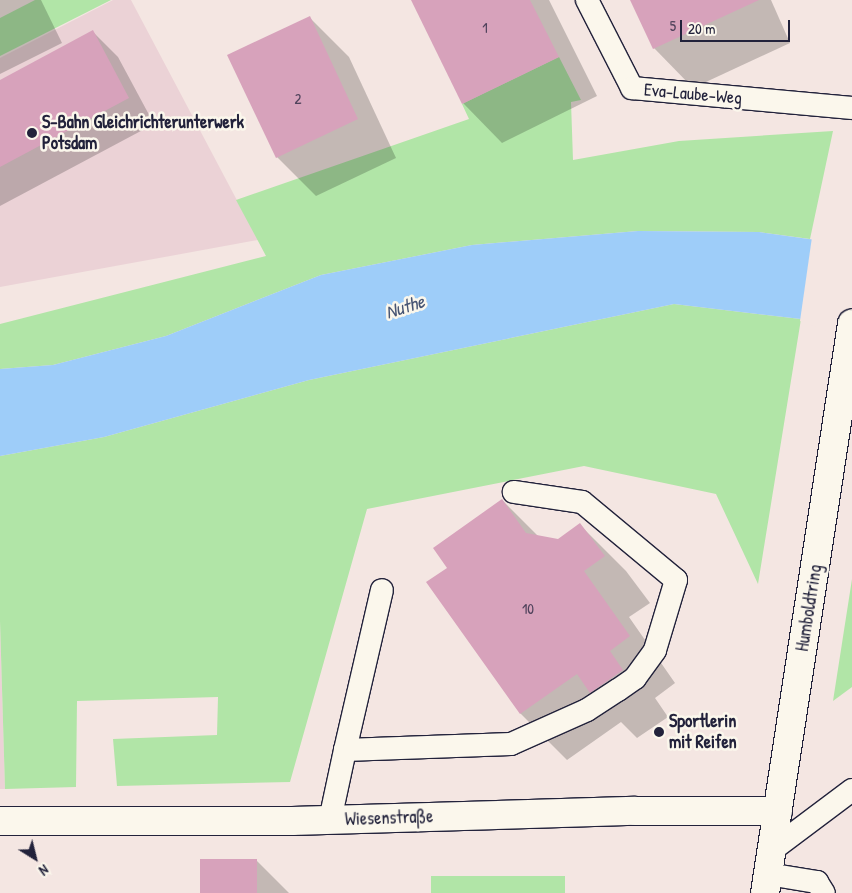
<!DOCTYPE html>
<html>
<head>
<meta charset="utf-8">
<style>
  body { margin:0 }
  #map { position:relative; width:852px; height:893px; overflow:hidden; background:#f4e6e2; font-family:"Patrick Hand",sans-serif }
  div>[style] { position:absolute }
  .built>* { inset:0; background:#ebd2d6 }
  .green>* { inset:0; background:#b1e5a7 }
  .water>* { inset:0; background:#9ecdf9 }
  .pier>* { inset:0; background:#f4e6e2 }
  .shadow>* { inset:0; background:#0003 }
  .building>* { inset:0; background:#d7a2bb }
  .roads { filter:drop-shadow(1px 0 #22223b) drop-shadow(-1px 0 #22223b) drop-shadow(0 1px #22223b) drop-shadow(0 -1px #22223b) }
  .lane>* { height:22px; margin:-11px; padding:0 11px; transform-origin:11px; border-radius:11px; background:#fbf7ec }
  .street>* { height:28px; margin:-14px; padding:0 14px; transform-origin:14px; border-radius:14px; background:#fbf7ec }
  .dots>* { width:14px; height:14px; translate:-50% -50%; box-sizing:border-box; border:2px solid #fbf7ec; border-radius:50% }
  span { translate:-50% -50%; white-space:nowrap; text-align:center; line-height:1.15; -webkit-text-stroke:5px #fbf7ec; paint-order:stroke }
  .number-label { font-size:15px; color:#4f425b }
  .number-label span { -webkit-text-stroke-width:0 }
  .street-label { font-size:18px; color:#22223b }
  .poi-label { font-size:18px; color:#22223b; font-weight:700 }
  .left { translate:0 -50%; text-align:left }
  .water-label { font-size:19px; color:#475574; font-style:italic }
  .north { position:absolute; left:10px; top:833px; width:50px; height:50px; -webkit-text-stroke:4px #fbf7ec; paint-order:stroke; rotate:144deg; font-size:14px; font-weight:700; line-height:20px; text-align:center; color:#22223b }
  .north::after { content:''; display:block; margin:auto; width:18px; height:22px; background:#22223b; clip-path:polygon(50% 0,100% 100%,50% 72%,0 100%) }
  .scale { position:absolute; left:680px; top:20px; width:110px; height:22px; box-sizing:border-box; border:2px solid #22223b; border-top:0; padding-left:6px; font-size:15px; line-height:18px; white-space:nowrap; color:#22223b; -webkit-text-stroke:4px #fbf7ec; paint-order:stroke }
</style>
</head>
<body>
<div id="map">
  <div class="built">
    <i style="clip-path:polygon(113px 0,131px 0,258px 240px,0 287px,0 58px)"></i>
    <i style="clip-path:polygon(0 621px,5px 789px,0 789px)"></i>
  </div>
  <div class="green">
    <i style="clip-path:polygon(35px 0,111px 0,0 56px,0 18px)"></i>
    <i style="clip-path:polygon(559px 57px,581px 100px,571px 102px,573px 160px,679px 141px,833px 131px,810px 239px,759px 232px,638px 231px,472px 245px,321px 275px,166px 336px,53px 365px,0 369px,0 324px,266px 256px,236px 200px,469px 119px,462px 104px)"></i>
    <i style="clip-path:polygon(674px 304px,801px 319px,758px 584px,716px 494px,584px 466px,367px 509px,290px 782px,117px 786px,113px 739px,217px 735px,218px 697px,77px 701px,76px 787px,5px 789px,0 621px,0 456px,104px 437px,309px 380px)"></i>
    <i style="clip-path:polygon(852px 579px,852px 687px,833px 701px)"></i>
    <i style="clip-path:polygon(431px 876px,565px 876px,565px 893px,431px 893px)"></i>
  </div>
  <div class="water">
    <i style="clip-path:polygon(638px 231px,759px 232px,852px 245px,852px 338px,801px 319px,674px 304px,309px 380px,104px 437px,0 456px,0 369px,53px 365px,166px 336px,321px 275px,472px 245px)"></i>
  </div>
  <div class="pier">
    <i style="clip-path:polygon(812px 237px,852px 242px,852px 341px,800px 321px)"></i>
  </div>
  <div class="shadow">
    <i style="clip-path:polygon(0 0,41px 0,62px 43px,0 74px)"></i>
    <i style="clip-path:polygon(413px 0,549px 0,597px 96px,502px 143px,463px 103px)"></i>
    <i style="clip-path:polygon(632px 0,771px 0,790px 43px,693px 88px,654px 48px)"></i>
    <i style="clip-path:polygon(310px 18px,349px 57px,396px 158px,316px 196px,277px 157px)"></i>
    <i style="clip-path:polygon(93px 32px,118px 57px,154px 124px,0 206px,0 82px)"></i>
    <i style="clip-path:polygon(502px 500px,538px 536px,558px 540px,580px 525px,626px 571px,650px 603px,629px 617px,675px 683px,655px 698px,668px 717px,637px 738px,621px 722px,567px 760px,521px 714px,428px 583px,449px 568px)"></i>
    <i style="clip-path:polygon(256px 860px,289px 893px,201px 893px)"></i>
  </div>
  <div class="building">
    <i style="clip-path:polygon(411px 0,530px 0,559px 57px,462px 104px)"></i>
    <i style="clip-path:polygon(630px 0,759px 0,653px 49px)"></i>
    <i style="clip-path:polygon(310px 16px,358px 119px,276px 158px,227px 55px)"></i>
    <i style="clip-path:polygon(93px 30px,129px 98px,0 167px,0 80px)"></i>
    <i style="clip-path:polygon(502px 499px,526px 533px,558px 539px,580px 523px,605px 556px,584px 571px,630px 636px,610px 651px,623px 670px,590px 693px,577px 674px,520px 714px,426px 582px,447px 568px,433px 548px)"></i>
    <i style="clip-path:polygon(200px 859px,257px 859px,257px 893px,200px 893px)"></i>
  </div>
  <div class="roads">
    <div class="lane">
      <i style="left:587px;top:0;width:99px;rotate:62.9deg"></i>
      <i style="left:632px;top:88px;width:221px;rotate:5.2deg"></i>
      <i style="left:345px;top:750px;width:164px;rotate:-77deg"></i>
      <i style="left:330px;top:820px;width:72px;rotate:-77.9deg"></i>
      <i style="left:345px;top:750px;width:166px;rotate:-2.1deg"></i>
      <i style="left:511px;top:744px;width:83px;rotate:-24.1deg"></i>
      <i style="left:587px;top:710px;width:37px;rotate:-33deg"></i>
      <i style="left:618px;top:690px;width:21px;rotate:-35deg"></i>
      <i style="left:635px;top:678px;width:34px;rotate:-54deg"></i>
      <i style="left:655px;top:650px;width:73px;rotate:-73.3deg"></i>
      <i style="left:676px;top:580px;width:122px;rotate:-140.3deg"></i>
      <i style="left:582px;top:502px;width:69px;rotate:-171.6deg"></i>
      <i style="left:772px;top:850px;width:100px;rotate:-36.9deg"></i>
      <i style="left:768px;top:874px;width:50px;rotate:9.3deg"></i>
      <i style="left:817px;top:882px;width:13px;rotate:58deg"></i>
    </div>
    <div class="street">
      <i style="left:0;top:821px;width:292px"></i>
      <i style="left:292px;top:821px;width:343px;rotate:-1.7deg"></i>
      <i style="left:635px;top:811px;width:143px"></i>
      <i style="left:765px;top:893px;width:576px;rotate:-81.31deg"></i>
    </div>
  </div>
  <div class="dots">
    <i style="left:32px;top:133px;background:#22223b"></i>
    <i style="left:659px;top:732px;background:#22223b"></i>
  </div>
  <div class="number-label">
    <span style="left:673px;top:26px">5</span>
    <span style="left:485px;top:28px">1</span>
    <span style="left:298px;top:99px">2</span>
    <span style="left:528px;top:609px">10</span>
  </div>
  <div class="street-label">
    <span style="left:693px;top:94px;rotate:5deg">Eva-Laube-Weg</span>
    <span style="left:809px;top:608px;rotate:-81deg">Humboldtring</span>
    <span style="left:389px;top:818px;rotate:-2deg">Wiesenstraße</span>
  </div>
  <div class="poi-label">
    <span class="left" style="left:42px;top:133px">S-Bahn Gleichrichterunterwerk<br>Potsdam</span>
    <span class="left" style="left:669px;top:732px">Sportlerin<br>mit Reifen</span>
  </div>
  <div class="water-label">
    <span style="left:405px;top:307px;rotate:-18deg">Nuthe</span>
  </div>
  <div class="north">N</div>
  <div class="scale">20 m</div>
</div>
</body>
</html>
